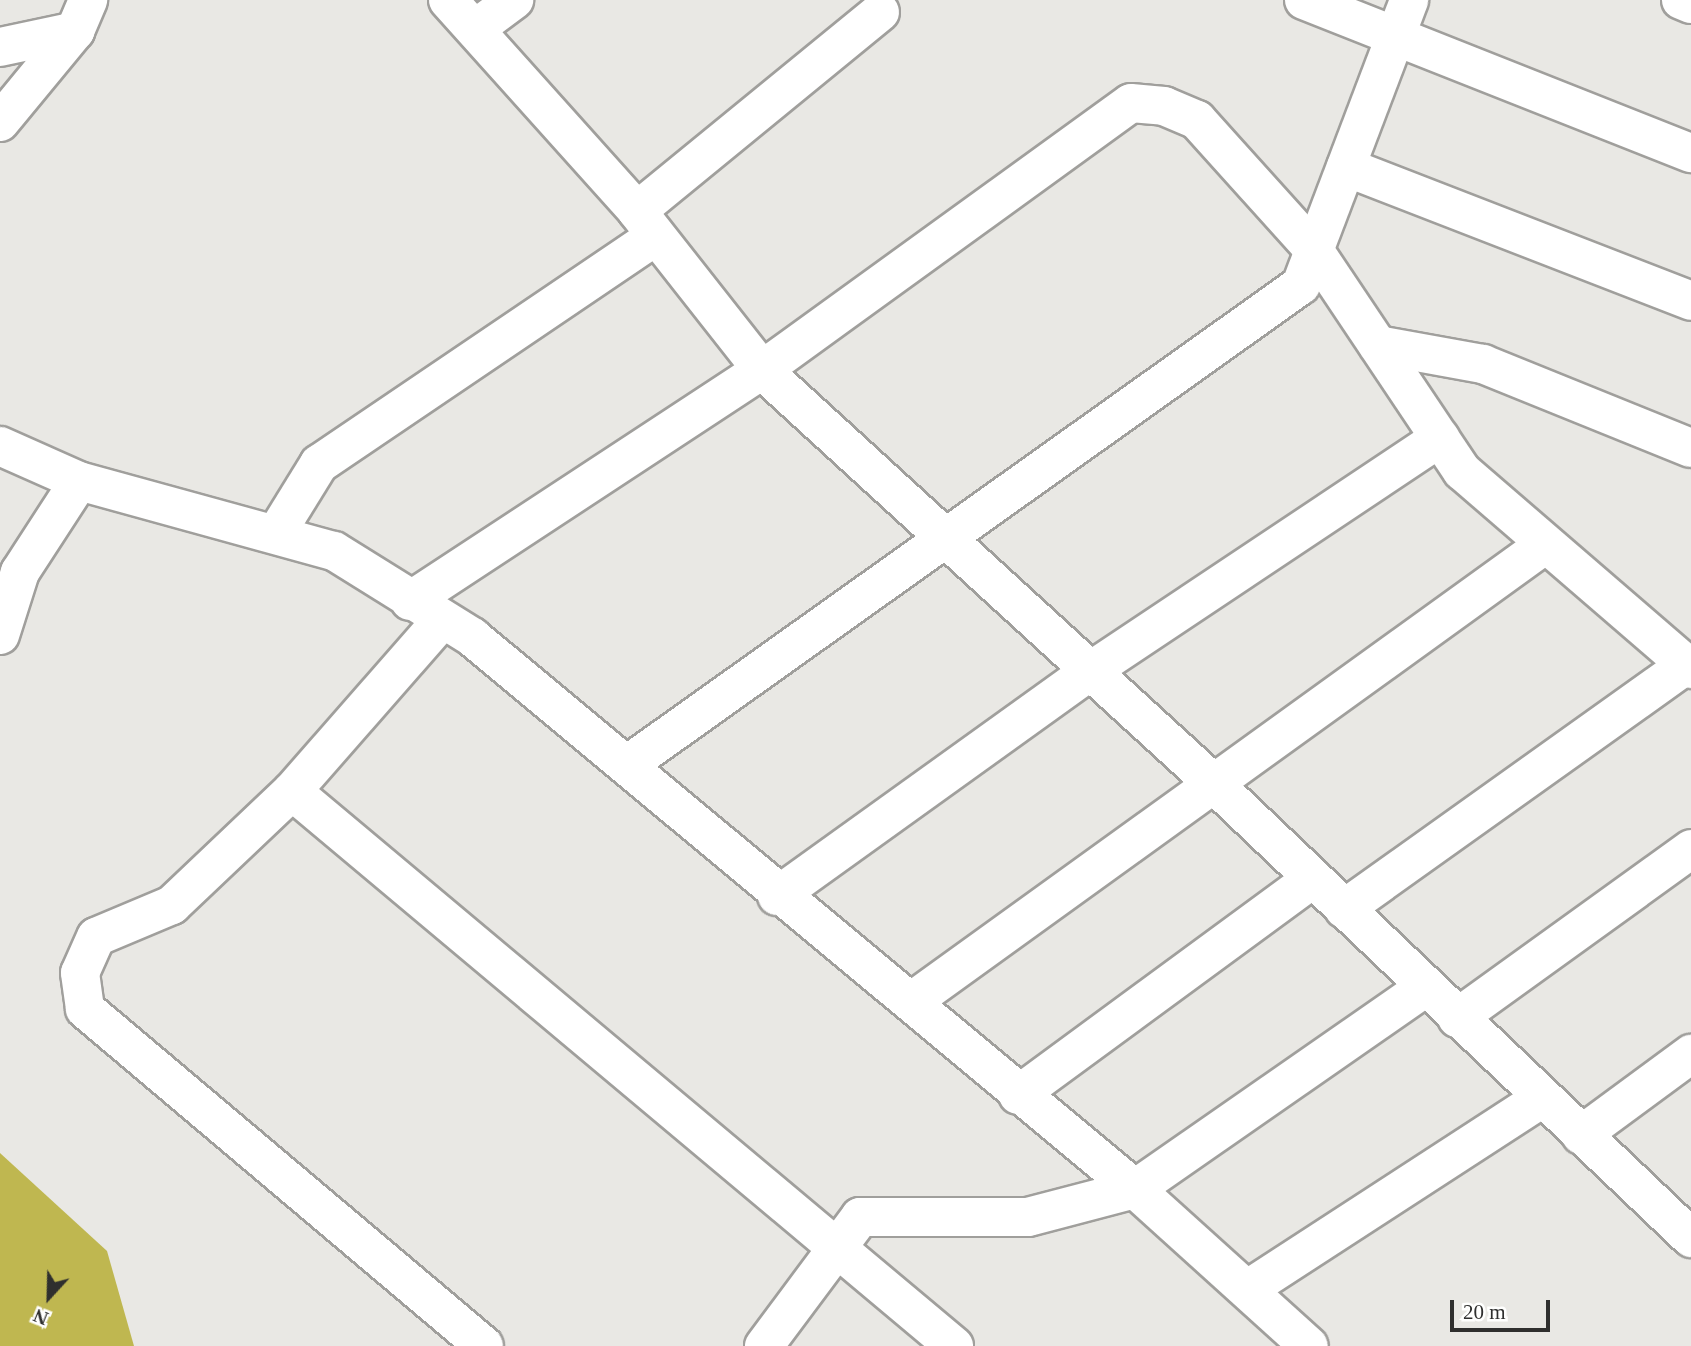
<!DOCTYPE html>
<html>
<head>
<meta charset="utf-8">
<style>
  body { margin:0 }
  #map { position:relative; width:1691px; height:1346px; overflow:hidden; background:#e9e8e4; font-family:"Times New Roman",serif }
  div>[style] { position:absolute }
  .forest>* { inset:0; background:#bfb750 }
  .roads { filter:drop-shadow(2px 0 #a09f9c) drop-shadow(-2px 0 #a09f9c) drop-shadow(0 2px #a09f9c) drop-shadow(0 -2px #a09f9c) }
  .minor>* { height:38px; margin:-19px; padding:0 19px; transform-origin:19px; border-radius:19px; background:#fff }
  span { translate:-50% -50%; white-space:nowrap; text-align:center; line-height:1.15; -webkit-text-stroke:6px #fffffe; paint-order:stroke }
  .north { position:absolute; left:14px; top:1262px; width:70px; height:70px; -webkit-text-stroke:5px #fffffe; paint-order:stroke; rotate:202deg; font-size:19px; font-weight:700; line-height:28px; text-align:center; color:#2f2f2e }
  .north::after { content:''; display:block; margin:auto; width:24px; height:32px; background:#2f2f2e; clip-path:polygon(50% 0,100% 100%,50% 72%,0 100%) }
  .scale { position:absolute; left:1450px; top:1300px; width:100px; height:32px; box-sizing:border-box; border:4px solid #2f2f2e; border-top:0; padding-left:9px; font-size:21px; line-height:24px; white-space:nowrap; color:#2f2f2e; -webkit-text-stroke:5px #fffffe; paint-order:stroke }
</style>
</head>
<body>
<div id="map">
  <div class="forest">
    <i style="clip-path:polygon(0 1153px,107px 1251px,134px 1346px,0 1346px)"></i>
  </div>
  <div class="roads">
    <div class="minor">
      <i style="left:448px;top:0;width:283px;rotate:48.1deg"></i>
      <i style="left:637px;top:211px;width:202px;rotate:51.8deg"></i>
      <i style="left:762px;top:370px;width:609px;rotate:42.47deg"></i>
      <i style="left:1211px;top:781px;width:663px;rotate:43.59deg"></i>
      <i style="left:1304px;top:0;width:416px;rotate:21.6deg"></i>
      <i style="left:1681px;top:0;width:11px;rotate:22deg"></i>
      <i style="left:475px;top:29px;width:49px;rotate:-36.6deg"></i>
      <i style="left:0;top:47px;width:77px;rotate:-12deg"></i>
      <i style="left:0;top:122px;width:118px;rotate:-50.5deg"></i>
      <i style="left:75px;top:31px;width:34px;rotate:-67deg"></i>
      <i style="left:1346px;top:167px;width:370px;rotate:21.2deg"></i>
      <i style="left:637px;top:211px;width:314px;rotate:-39.3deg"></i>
      <i style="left:1378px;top:345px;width:107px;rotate:10.3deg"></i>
      <i style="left:1483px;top:364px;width:224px;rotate:22deg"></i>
      <i style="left:0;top:446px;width:86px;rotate:23.9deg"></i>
      <i style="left:79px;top:481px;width:264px;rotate:15.4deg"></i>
      <i style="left:334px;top:551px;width:163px;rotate:31.9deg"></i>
      <i style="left:472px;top:637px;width:863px;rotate:39.78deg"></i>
      <i style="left:1135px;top:1189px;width:234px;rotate:42.1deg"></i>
      <i style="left:277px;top:532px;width:80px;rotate:-58.3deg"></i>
      <i style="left:319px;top:464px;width:405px;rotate:-34.1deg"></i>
      <i style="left:410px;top:601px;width:421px;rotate:-33.3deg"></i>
      <i style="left:762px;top:370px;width:455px;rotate:-35.9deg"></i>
      <i style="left:1131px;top:103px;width:33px;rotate:5deg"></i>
      <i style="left:1164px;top:106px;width:36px;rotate:23deg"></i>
      <i style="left:1197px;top:120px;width:175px;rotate:48deg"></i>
      <i style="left:1314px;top:250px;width:266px;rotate:56.2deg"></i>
      <i style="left:1462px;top:471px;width:303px;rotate:40.8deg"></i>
      <i style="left:441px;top:621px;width:226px;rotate:131.2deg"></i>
      <i style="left:292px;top:791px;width:166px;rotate:136.5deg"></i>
      <i style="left:172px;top:905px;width:82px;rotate:157.2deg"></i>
      <i style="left:96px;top:937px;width:39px;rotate:114deg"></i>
      <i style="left:80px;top:973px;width:36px;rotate:82deg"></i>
      <i style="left:85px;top:1009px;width:522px;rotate:40.18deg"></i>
      <i style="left:0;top:635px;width:66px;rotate:-72.4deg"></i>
      <i style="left:20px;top:572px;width:108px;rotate:-57deg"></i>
      <i style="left:627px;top:765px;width:827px;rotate:-35.46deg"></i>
      <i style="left:1301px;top:285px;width:305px;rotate:-69.2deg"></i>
      <i style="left:292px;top:791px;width:864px;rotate:39.98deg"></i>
      <i style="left:777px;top:896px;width:384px;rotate:-35.7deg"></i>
      <i style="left:1089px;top:672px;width:422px;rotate:-33.7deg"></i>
      <i style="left:1344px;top:909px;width:420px;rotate:-35.5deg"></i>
      <i style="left:911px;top:1002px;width:779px;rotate:-35.81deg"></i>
      <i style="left:1457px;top:1018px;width:289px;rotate:-35.8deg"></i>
      <i style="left:1018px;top:1095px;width:366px;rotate:-36.3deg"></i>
      <i style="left:1581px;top:1135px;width:137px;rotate:-36.4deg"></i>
      <i style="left:1248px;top:1289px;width:351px;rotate:-33deg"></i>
      <i style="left:764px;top:1346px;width:161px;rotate:-53.3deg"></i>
      <i style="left:860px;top:1217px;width:168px"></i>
      <i style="left:1028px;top:1217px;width:111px;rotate:-14.7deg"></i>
      <i style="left:1135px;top:1189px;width:354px;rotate:-34.8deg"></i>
    </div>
  </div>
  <div class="north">N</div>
  <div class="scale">20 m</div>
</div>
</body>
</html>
